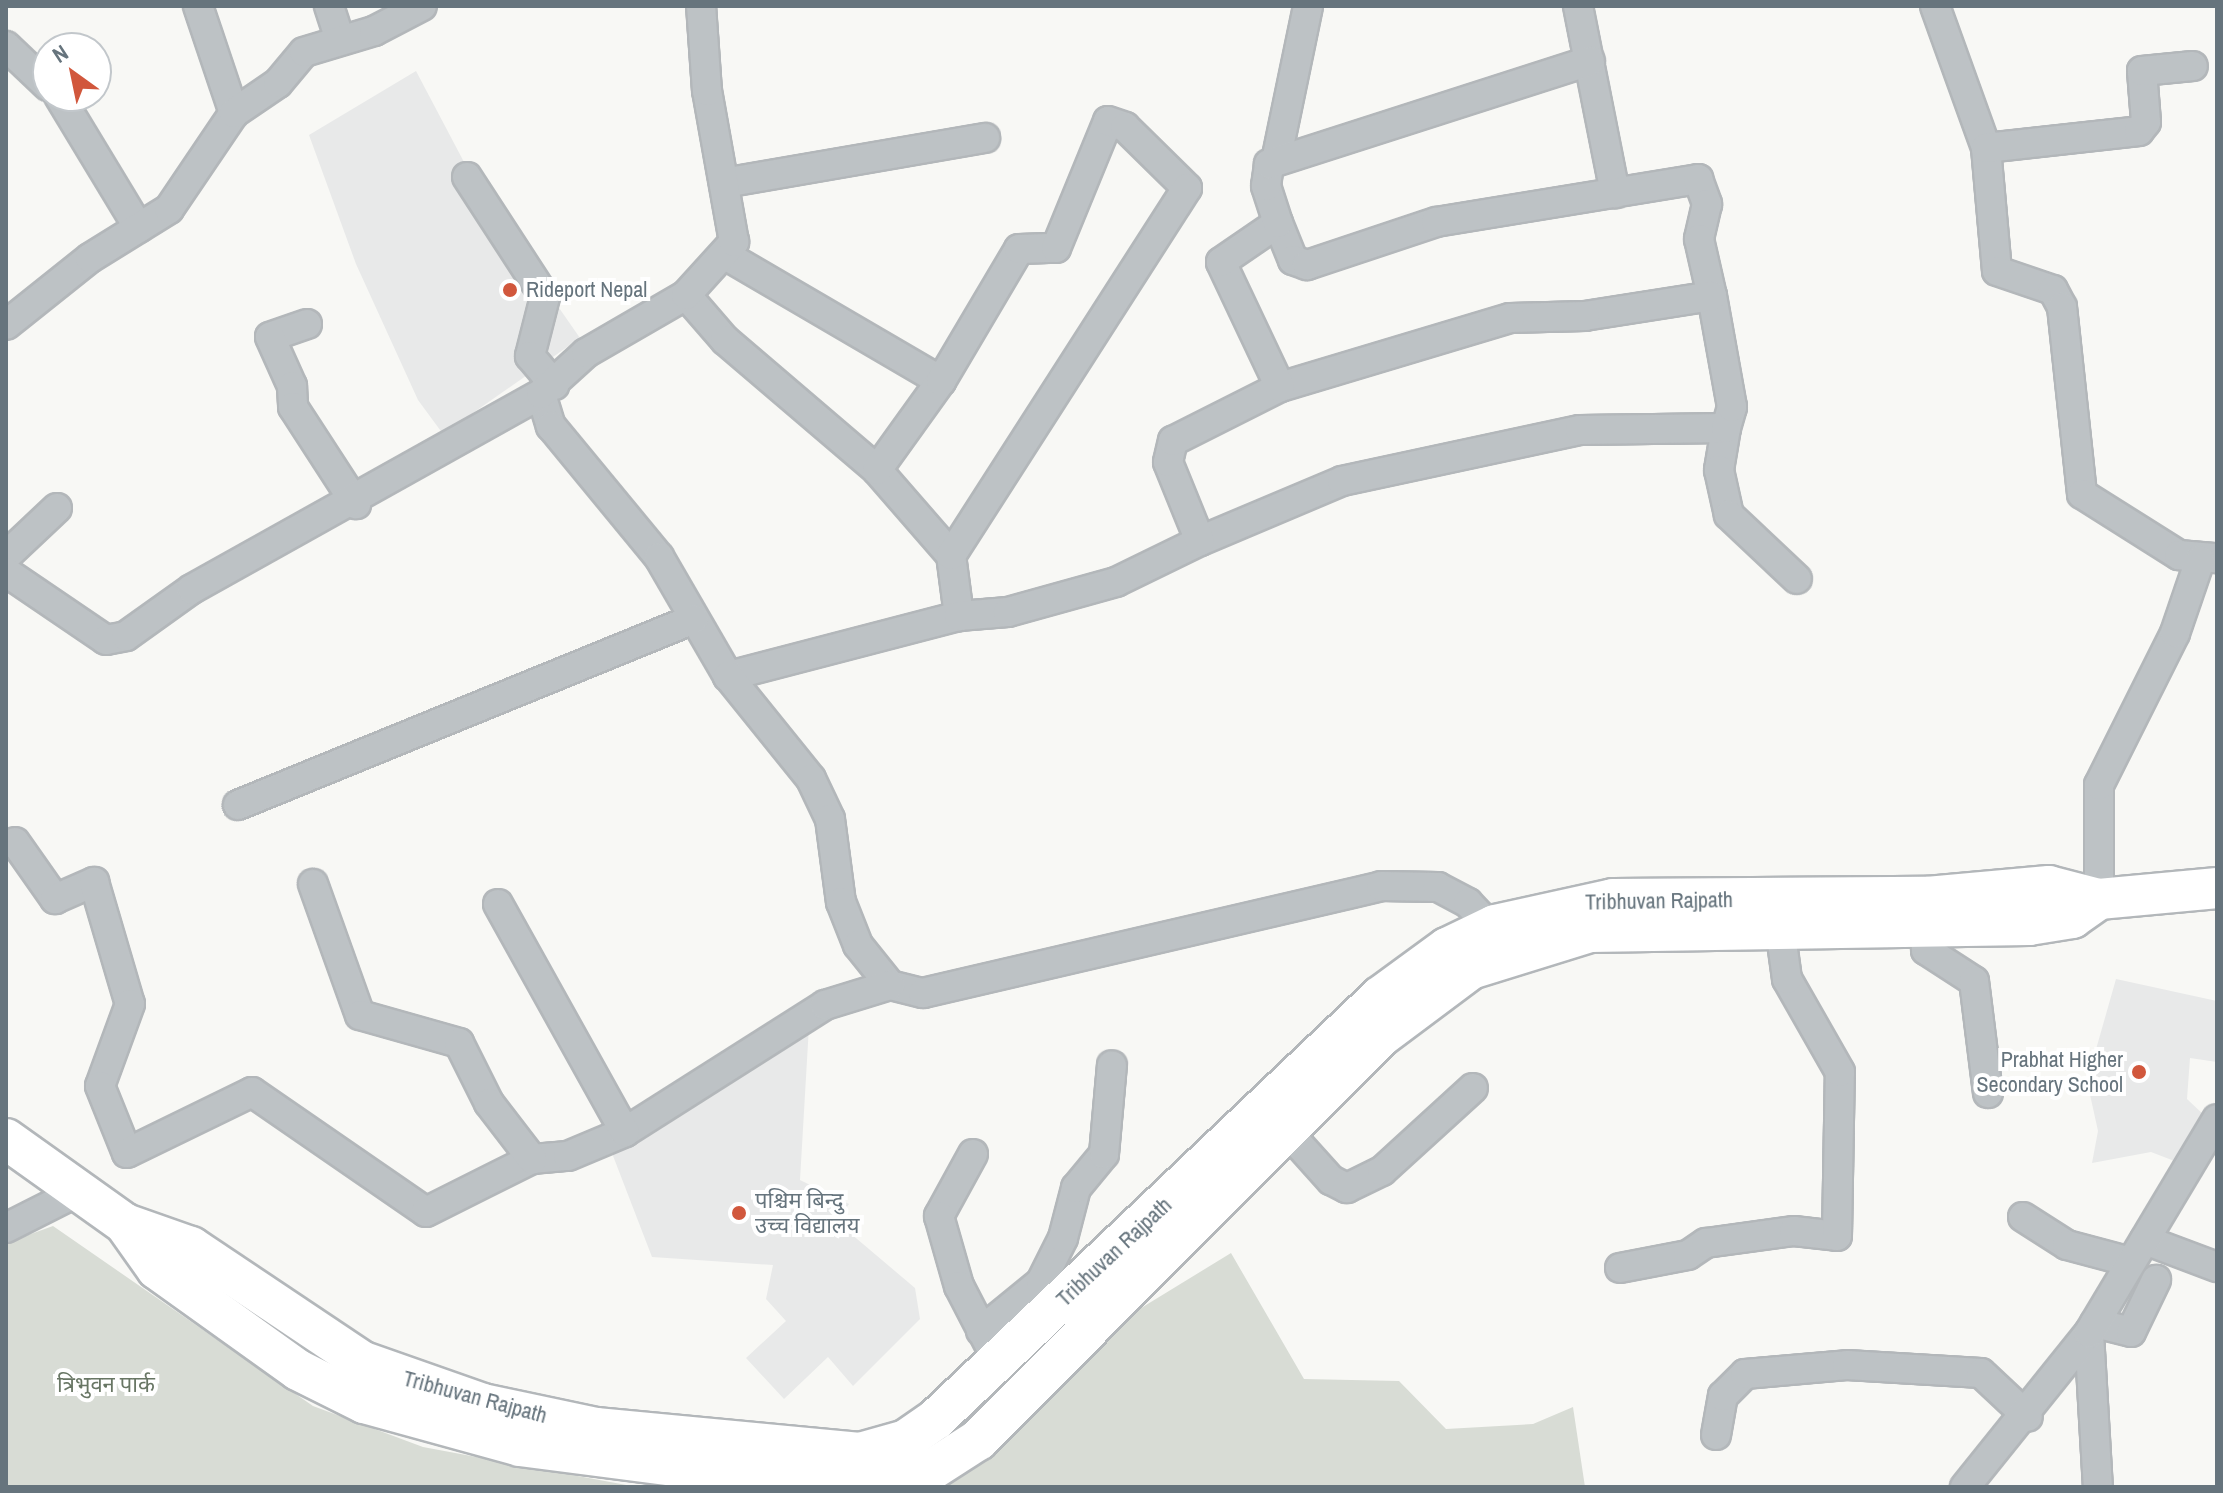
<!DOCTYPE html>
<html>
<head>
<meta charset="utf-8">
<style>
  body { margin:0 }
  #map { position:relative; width:2223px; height:1493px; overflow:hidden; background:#f8f8f5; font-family:"Archivo Narrow","Noto Sans Devanagari",sans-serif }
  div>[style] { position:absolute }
  .built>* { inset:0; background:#e8e9e9 }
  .green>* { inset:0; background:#d8dcd5 }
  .roads { filter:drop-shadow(2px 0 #b3b7ba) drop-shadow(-2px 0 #b3b7ba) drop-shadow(0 2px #b3b7ba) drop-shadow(0 -2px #b3b7ba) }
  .minor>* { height:28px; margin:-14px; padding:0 14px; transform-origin:14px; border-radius:14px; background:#bdc2c5 }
  .highway>* { height:40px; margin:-20px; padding:0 20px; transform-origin:20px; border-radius:20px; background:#fff }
  .dots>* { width:22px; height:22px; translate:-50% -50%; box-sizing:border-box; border:4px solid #fff; border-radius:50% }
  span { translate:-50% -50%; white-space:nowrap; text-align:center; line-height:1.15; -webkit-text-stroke:8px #fff; paint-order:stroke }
  .poi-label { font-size:22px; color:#66747d }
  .left { translate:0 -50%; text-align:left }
  .right { translate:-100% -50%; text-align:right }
  .street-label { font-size:22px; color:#66747d }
  .park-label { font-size:22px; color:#687664 }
  .frame { position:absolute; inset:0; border:8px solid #66747d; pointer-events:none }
  .north { position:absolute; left:32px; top:32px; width:80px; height:80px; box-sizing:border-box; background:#fff; border:2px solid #c2c7cb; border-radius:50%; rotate:327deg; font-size:22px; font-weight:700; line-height:32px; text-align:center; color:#66747d }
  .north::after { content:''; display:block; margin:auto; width:28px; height:36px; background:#d1573c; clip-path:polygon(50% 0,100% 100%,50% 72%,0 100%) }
</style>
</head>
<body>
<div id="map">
  <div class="built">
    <i style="clip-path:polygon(416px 71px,484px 200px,580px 338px,443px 434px,418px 400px,356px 264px,309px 135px)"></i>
    <i style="clip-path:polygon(2116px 979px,2217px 1001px,2217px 1062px,2190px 1058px,2187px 1099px,2205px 1116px,2177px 1162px,2151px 1152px,2092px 1163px,2098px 1131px,2087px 1081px)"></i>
    <i style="clip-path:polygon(809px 1026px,800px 1180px,849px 1204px,837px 1222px,915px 1288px,920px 1319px,853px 1386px,828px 1357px,784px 1399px,746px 1358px,786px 1321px,766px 1299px,773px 1265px,652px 1257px,610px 1148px)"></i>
  </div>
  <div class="green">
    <i style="clip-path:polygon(53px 1226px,313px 1406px,423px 1447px,637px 1487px,6px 1487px,6px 1243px)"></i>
    <i style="clip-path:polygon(1231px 1253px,1304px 1379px,1399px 1381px,1446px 1429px,1533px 1424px,1573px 1407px,1585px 1487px,906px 1487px,906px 1440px,1017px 1384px)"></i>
  </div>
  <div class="roads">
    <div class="minor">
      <i style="left:198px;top:6px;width:113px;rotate:71.4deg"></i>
      <i style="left:329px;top:6px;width:32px;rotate:72deg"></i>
      <i style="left:1578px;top:6px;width:191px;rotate:78.8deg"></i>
      <i style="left:1935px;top:6px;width:151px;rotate:70.2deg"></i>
      <i style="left:1986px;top:148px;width:123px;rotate:84.9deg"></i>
      <i style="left:1997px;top:271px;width:59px;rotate:18.7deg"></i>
      <i style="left:2053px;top:290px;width:19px;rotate:62deg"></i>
      <i style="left:2062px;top:307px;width:188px;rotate:83.9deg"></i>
      <i style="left:2082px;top:494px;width:115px;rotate:32.2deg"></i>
      <i style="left:2179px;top:555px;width:38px;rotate:5deg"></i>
      <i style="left:6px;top:46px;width:58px;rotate:43.6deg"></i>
      <i style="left:59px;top:96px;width:154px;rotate:58.8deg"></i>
      <i style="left:1986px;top:148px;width:154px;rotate:-6.3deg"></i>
      <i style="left:2139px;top:131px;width:11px;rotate:-52deg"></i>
      <i style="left:2146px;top:122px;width:51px;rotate:-94.5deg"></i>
      <i style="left:2142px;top:71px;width:51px;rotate:-5.6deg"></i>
      <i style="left:1276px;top:161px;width:158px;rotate:-78.3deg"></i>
      <i style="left:467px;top:177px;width:143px;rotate:57deg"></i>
      <i style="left:545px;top:297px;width:61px;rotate:104.3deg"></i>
      <i style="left:530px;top:356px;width:38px;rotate:50deg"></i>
      <i style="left:724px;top:183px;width:265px;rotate:-9.8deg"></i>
      <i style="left:1278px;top:223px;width:40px;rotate:68deg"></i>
      <i style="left:1293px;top:260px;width:15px;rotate:20deg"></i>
      <i style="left:1307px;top:265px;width:136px;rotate:-18.4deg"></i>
      <i style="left:1436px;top:222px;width:266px;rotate:-9.3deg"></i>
      <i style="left:1698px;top:179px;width:27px;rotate:70deg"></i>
      <i style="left:1707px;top:204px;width:36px;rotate:103deg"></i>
      <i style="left:1699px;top:239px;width:58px;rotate:77.2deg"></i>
      <i style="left:727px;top:256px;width:248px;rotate:30.3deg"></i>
      <i style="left:686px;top:295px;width:60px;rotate:49.1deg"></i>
      <i style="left:725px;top:340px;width:200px;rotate:40.5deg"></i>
      <i style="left:877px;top:470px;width:113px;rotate:49deg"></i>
      <i style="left:951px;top:555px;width:62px;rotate:82.5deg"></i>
      <i style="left:959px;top:616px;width:239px;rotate:165.4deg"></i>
      <i style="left:307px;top:324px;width:39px;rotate:161deg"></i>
      <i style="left:270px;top:337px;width:54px;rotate:65.8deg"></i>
      <i style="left:292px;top:386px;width:21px;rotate:87deg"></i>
      <i style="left:293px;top:407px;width:116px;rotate:57deg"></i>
      <i style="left:6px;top:325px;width:107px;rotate:-38.6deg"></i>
      <i style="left:90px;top:258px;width:93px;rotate:-31.8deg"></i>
      <i style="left:169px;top:209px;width:116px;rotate:-55.9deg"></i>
      <i style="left:234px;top:113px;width:53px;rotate:-34.3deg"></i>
      <i style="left:278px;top:83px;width:40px;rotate:-50deg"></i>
      <i style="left:304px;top:52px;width:73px;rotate:-16.7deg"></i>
      <i style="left:374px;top:31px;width:54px;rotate:-27.5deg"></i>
      <i style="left:541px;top:394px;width:34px;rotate:73deg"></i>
      <i style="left:551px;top:426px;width:170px;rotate:50.5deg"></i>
      <i style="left:659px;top:557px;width:138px;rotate:59.9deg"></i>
      <i style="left:728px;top:676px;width:132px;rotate:51.1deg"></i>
      <i style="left:811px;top:779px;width:44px;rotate:64.6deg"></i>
      <i style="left:830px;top:819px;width:84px;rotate:82.5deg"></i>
      <i style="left:841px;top:902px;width:46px;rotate:68.4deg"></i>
      <i style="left:858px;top:945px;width:51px;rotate:51.3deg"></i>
      <i style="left:890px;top:985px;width:34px;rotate:14deg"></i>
      <i style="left:923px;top:993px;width:470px;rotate:-13.1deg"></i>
      <i style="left:1381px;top:886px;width:57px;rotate:1deg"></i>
      <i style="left:1438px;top:887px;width:34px;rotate:28deg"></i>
      <i style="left:1468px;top:903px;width:48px;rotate:46.7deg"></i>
      <i style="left:1726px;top:428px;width:43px;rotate:99.5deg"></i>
      <i style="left:1719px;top:470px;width:46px;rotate:77.5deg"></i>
      <i style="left:1729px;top:515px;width:93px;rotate:43.3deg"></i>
      <i style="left:877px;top:470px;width:110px;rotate:-54.3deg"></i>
      <i style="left:941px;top:381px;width:153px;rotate:-59.4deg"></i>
      <i style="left:1019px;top:249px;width:37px;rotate:-2deg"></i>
      <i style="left:1056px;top:248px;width:137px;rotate:-67.7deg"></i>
      <i style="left:1108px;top:121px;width:18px;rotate:19deg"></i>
      <i style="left:1125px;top:127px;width:87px;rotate:44.5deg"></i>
      <i style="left:1187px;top:188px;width:436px;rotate:122.7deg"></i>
      <i style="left:1200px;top:541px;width:154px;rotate:-22.9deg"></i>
      <i style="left:1342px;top:481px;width:243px;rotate:-12.1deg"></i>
      <i style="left:1580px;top:430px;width:146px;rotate:-0.8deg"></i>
      <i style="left:1726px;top:428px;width:22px;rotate:-74deg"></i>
      <i style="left:1732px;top:407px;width:113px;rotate:-100.2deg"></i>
      <i style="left:1712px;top:296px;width:129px;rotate:171.1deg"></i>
      <i style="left:1585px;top:316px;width:75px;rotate:178.5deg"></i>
      <i style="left:1510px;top:318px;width:240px;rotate:163.3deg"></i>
      <i style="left:6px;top:556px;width:70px;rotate:-43.3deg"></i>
      <i style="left:6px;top:572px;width:121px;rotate:34.2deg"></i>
      <i style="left:106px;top:640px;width:20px;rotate:-11deg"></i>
      <i style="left:126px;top:636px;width:81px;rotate:-35.5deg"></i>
      <i style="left:192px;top:589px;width:400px;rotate:-29.2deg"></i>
      <i style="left:541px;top:394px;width:61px;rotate:-42.3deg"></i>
      <i style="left:586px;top:353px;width:116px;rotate:-30.1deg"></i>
      <i style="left:686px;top:295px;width:72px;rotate:-47.8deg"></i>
      <i style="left:734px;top:242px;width:153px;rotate:-100.1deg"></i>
      <i style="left:707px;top:91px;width:85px;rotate:-94deg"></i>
      <i style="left:959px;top:616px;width:49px;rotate:-4.7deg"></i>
      <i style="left:1008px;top:612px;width:112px;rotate:-15.5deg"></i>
      <i style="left:1116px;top:582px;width:93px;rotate:-26deg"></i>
      <i style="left:1200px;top:541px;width:85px;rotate:-112.1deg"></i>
      <i style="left:1168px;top:462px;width:22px;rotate:-77deg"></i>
      <i style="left:1173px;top:441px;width:120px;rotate:-26.8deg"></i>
      <i style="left:1280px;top:387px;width:138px;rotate:-115.3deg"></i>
      <i style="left:1221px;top:262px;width:69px;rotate:-34.4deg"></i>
      <i style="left:1278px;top:223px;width:39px;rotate:-108deg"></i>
      <i style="left:1266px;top:186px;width:22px;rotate:-82deg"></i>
      <i style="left:1269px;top:164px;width:337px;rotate:-17.8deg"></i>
      <i style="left:238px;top:805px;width:492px;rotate:-22.2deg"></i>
      <i style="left:15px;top:842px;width:70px;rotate:54.9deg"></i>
      <i style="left:55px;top:899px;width:43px;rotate:-23.6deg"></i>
      <i style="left:94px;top:882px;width:127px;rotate:73.6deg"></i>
      <i style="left:130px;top:1004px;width:87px;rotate:110.1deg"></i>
      <i style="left:100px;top:1086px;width:72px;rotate:68.1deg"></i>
      <i style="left:127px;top:1153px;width:139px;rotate:-26deg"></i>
      <i style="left:252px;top:1092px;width:211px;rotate:34.6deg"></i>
      <i style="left:426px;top:1212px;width:119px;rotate:-26.6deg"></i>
      <i style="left:532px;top:1159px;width:36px;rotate:-5deg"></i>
      <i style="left:568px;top:1156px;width:62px;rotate:-22.8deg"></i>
      <i style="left:625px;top:1132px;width:237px;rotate:-32.4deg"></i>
      <i style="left:825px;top:1005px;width:68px;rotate:-17.1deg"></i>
      <i style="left:313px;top:884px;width:139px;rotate:70.3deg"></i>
      <i style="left:360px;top:1015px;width:103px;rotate:15.8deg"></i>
      <i style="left:459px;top:1043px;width:67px;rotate:63.4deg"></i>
      <i style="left:489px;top:1103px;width:71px;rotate:52.5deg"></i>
      <i style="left:2099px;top:899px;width:114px;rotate:-90deg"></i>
      <i style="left:2099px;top:785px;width:170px;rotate:-63.4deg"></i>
      <i style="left:2175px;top:633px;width:77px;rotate:-71.1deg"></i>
      <i style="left:498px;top:904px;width:261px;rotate:60.9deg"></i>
      <i style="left:1925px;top:931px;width:19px;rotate:87deg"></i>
      <i style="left:1926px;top:950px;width:57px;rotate:32.9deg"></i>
      <i style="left:1974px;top:981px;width:113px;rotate:82.9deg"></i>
      <i style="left:1285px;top:1129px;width:69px;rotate:48deg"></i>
      <i style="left:1331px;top:1180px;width:18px;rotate:27deg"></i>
      <i style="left:1347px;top:1188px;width:39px;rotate:-26deg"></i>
      <i style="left:1382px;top:1171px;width:123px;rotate:-42.4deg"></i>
      <i style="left:973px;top:1154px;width:71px;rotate:118.7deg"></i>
      <i style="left:939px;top:1216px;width:73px;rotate:74.1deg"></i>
      <i style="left:959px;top:1286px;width:68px;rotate:62.7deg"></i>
      <i style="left:2023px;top:1217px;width:52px;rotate:32.5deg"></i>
      <i style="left:2067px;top:1245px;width:66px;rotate:14.9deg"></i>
      <i style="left:6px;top:1228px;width:82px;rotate:-26.9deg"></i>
      <i style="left:2145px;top:1240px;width:77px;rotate:20.6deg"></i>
      <i style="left:1620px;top:1268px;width:69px;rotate:-10.8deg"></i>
      <i style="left:1688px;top:1255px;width:22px;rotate:-34deg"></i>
      <i style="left:1706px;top:1243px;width:89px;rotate:-7.8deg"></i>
      <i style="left:1794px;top:1231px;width:43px;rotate:6.6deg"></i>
      <i style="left:1837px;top:1236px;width:164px;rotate:-89deg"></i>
      <i style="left:1840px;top:1072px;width:107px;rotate:-119.7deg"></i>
      <i style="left:1787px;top:979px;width:67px;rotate:-97.8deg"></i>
      <i style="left:2095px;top:1323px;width:37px;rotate:14deg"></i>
      <i style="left:2131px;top:1332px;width:58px;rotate:-64.3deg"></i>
      <i style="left:981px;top:1331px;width:77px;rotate:-39.2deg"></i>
      <i style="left:1041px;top:1282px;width:49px;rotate:-63.4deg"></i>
      <i style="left:1063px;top:1238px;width:52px;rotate:-75.4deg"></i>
      <i style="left:1076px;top:1188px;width:44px;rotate:-50.5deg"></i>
      <i style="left:1104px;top:1154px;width:89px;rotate:-84.9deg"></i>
      <i style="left:2089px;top:1333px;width:154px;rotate:86.7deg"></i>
      <i style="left:1716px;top:1435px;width:40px;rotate:-80deg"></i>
      <i style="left:1723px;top:1396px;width:31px;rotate:-45deg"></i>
      <i style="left:1745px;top:1374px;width:102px;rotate:-5deg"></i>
      <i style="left:1847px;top:1365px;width:134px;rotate:3.4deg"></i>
      <i style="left:1981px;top:1373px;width:64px;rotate:43.1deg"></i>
      <i style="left:1965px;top:1487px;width:198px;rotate:-51.2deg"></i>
      <i style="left:2089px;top:1333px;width:249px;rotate:-59.1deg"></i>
    </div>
    <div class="highway">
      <i style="left:6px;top:1139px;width:146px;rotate:35.5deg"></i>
      <i style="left:125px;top:1224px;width:55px;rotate:54.6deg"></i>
      <i style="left:157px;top:1269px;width:173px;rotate:35.6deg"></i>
      <i style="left:298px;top:1370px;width:74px;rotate:26.6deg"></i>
      <i style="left:364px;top:1403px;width:162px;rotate:15.4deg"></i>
      <i style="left:520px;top:1446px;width:320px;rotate:7.4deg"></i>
      <i style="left:125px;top:1224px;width:70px;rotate:19.2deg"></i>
      <i style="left:191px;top:1247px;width:205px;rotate:33.8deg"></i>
      <i style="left:361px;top:1361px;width:129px;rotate:19.4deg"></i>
      <i style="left:483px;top:1404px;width:116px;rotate:12deg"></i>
      <i style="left:596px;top:1428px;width:265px;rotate:5.4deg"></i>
      <i style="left:860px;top:1453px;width:48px;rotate:-15.8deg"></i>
      <i style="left:906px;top:1440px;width:37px;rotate:-35deg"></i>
      <i style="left:936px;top:1419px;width:613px;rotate:-43.54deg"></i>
      <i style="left:1380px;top:997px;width:83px;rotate:-36.2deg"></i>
      <i style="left:1447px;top:948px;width:53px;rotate:-25.6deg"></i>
      <i style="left:1495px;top:925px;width:121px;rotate:-12.4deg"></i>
      <i style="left:1613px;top:899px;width:314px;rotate:-0.4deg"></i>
      <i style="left:1927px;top:897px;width:122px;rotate:-5.2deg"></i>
      <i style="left:2049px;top:886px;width:52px;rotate:14.6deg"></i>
      <i style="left:842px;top:1487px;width:84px;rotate:-8.9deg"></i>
      <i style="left:925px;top:1474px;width:63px;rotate:-32.7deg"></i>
      <i style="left:978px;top:1440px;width:569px;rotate:-45.07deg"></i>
      <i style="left:1380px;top:1037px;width:114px;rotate:-36.8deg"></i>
      <i style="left:1471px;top:969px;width:125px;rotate:-17.3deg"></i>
      <i style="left:1590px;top:932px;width:439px;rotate:-0.9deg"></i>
      <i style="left:2029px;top:925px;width:44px;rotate:-9.2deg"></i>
      <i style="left:2072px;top:918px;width:33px;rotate:-35deg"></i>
      <i style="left:2099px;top:899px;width:119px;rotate:-5.3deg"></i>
    </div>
  </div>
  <div class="dots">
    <i style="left:510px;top:290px;background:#d1573c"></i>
    <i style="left:2139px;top:1072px;background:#d1573c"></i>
    <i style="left:739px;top:1213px;background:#d1573c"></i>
  </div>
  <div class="poi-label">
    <span class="left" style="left:526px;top:290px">Rideport Nepal</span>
    <span class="right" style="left:2123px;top:1072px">Prabhat Higher<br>Secondary School</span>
    <span class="left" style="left:755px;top:1213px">पश्चिम बिन्दु<br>उच्च विद्यालय</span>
  </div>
  <div class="street-label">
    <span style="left:1659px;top:901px;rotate:-1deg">Tribhuvan Rajpath</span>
    <span style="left:1114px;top:1252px;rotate:-43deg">Tribhuvan Rajpath</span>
    <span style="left:475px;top:1397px;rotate:15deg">Tribhuvan Rajpath</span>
  </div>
  <div class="park-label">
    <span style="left:106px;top:1385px">त्रिभुवन पार्क</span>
  </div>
  <div class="frame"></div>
  <div class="north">N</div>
</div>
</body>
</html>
